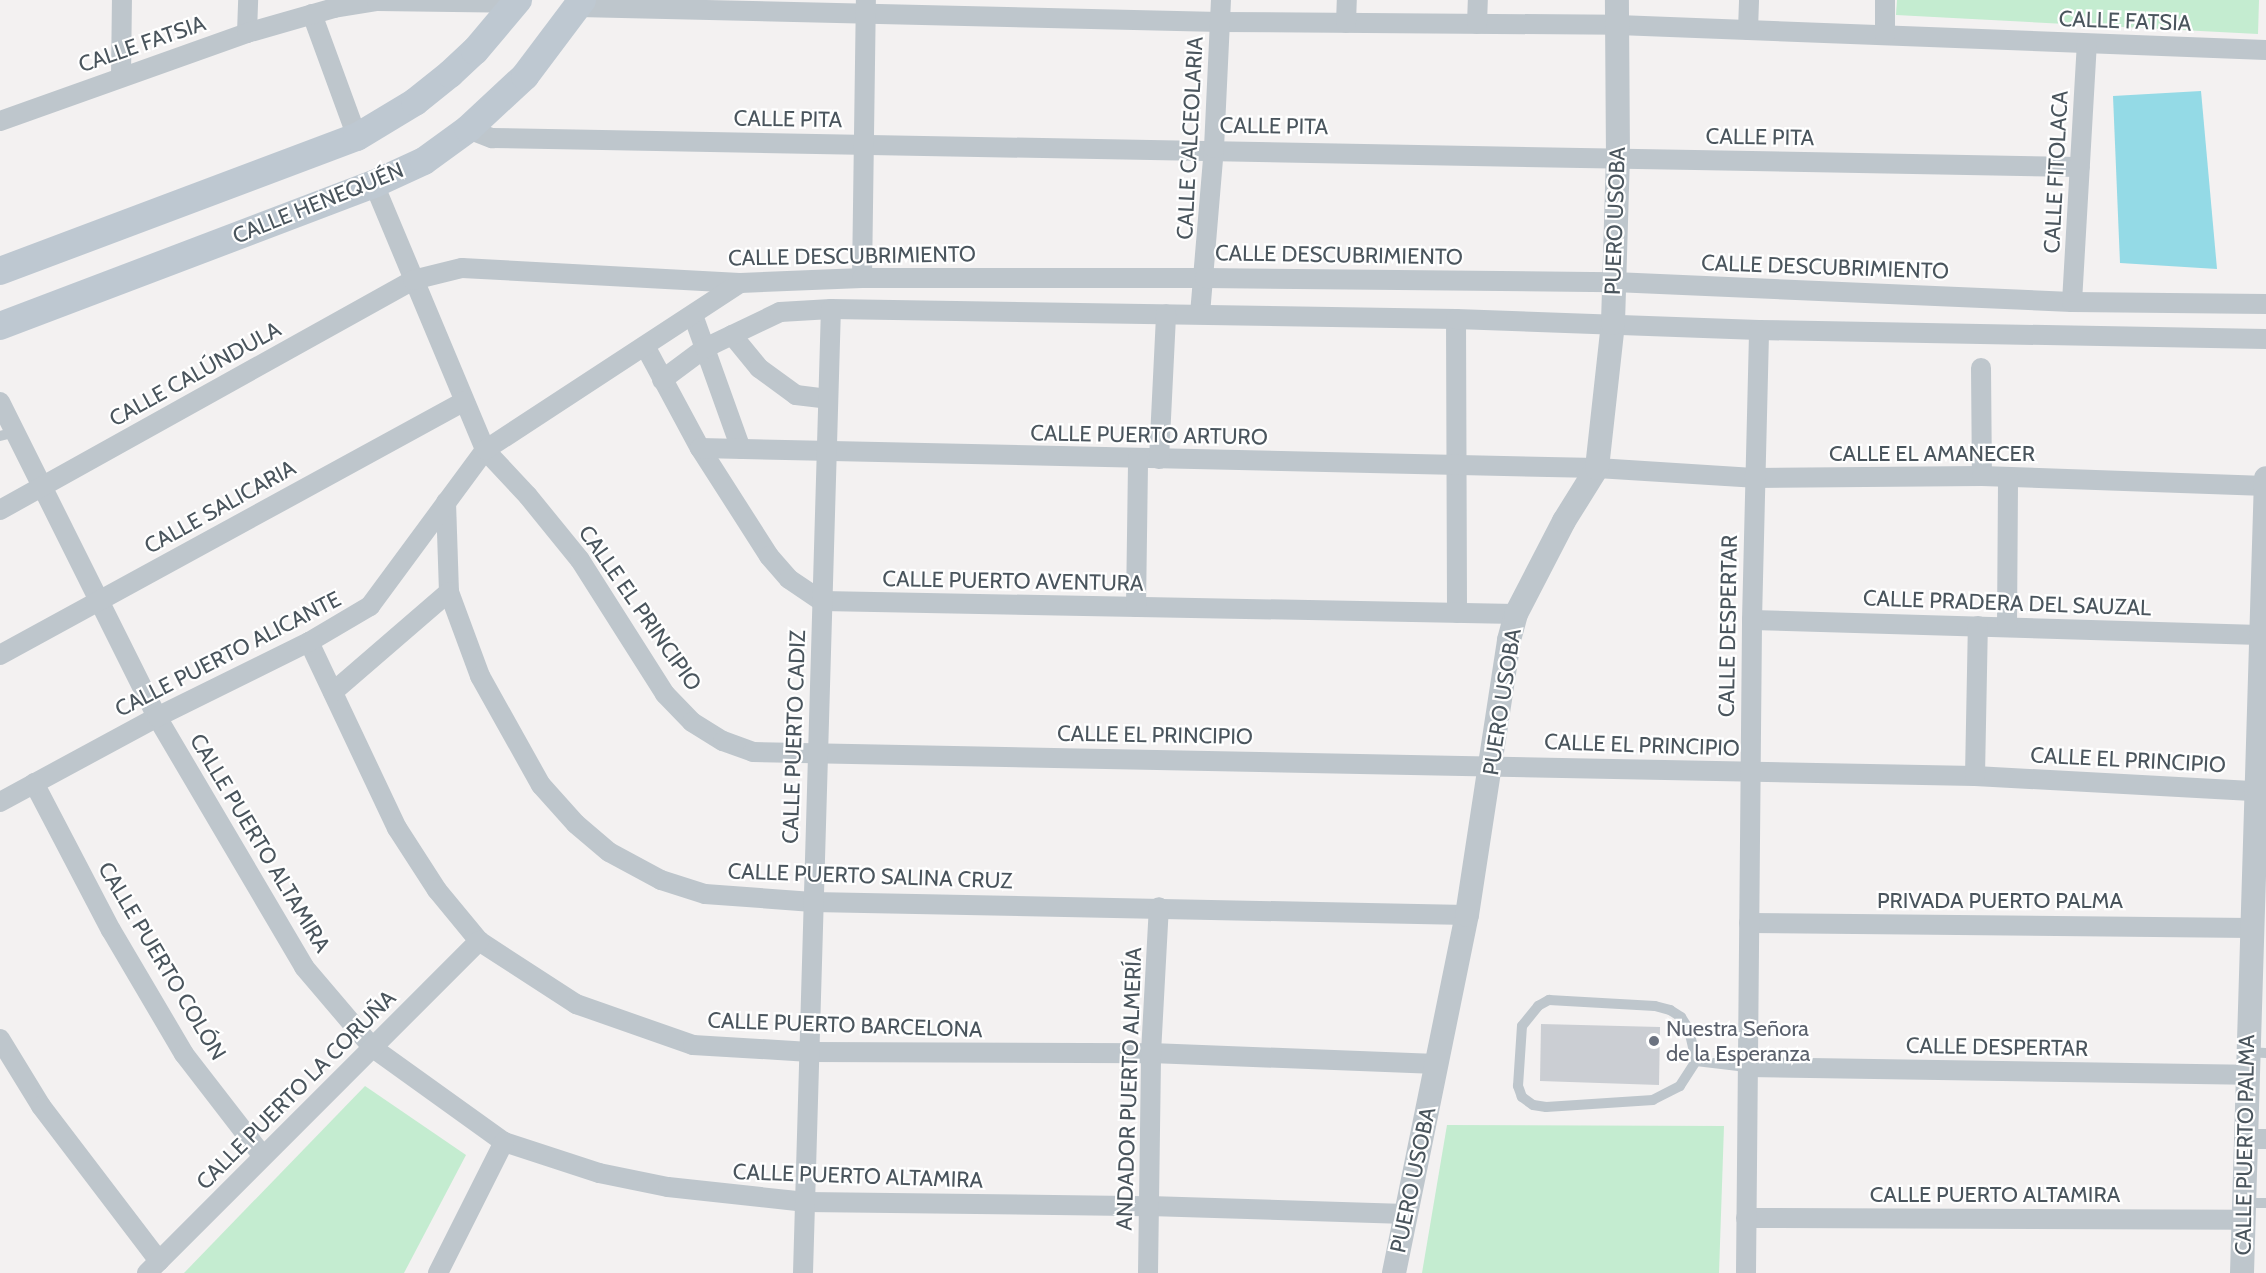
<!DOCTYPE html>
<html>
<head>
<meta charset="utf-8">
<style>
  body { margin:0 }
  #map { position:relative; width:2266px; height:1273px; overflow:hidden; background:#f3f1f1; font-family:Cabin,sans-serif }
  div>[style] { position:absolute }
  .green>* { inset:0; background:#c4ecd0 }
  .water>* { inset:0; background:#94dae6 }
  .building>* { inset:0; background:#cbced3 }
  .service>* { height:10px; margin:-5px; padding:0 5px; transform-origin:5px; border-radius:5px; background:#bec6cc }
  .minor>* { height:20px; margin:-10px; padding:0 10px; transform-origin:10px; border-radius:10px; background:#bec6cc }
  .tertiary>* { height:24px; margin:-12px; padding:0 12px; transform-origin:12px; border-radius:12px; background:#bec6cc }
  .secondary>* { height:28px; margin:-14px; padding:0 14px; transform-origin:14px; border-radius:14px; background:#bec8d1 }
  .dots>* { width:16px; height:16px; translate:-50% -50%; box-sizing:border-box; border:3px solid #fff; border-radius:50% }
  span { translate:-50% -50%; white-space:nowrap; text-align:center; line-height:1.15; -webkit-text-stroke:4.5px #fff; paint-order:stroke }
  .street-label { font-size:22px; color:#4a555d }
  .worship-label { font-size:22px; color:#5b616d }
  .left { translate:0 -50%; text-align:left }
</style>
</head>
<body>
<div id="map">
  <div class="green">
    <i style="clip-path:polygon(1897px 0,2259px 0,2258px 34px,1896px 15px)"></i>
    <i style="clip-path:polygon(365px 1086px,466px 1155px,404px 1273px,184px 1273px)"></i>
    <i style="clip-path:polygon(1447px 1125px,1724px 1126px,1719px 1273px,1422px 1273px)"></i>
  </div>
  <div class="water">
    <i style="clip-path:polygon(2201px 91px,2217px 269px,2120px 263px,2113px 96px)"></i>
  </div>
  <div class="building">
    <i style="clip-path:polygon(1541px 1024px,1660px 1027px,1659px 1085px,1540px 1081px)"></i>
  </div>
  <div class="service">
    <i style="left:0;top:436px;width:16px;rotate:-14deg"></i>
    <i style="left:1549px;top:1000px;width:106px;rotate:3.2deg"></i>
    <i style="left:1655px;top:1006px;width:16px;rotate:15deg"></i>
    <i style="left:1670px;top:1010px;width:13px;rotate:32deg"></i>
    <i style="left:1681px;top:1017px;width:15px;rotate:58deg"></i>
    <i style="left:1689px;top:1030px;width:32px;rotate:77deg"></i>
    <i style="left:1696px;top:1061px;width:30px;rotate:123deg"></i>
    <i style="left:1680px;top:1086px;width:30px;rotate:153deg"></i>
    <i style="left:1653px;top:1100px;width:107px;rotate:176.3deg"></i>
    <i style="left:1546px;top:1107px;width:13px;rotate:-171deg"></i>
    <i style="left:1533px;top:1105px;width:14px;rotate:-144deg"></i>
    <i style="left:1522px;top:1097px;width:12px;rotate:-110deg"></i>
    <i style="left:1518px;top:1086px;width:60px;rotate:-86.2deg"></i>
    <i style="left:1522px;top:1026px;width:26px;rotate:-51deg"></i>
    <i style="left:1538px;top:1006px;width:13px;rotate:-29deg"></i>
    <i style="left:2247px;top:1052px;width:19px;rotate:3deg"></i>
    <i style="left:1696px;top:1061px;width:51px;rotate:6.7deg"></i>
    <i style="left:2244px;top:1203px;width:22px"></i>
  </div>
  <div class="minor">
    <i style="left:578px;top:7px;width:642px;rotate:1.34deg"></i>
    <i style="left:1220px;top:22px;width:398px;rotate:0.4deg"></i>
    <i style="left:1618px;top:25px;width:648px;rotate:2.21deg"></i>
    <i style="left:312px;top:14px;width:131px;rotate:69.9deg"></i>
    <i style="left:1346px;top:23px;width:23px;rotate:-88deg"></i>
    <i style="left:1477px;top:24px;width:24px;rotate:-88deg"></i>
    <i style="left:1748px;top:30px;width:30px;rotate:-88deg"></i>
    <i style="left:247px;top:33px;width:33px;rotate:-88deg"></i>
    <i style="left:1885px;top:35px;width:35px;rotate:-90deg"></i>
    <i style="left:121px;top:77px;width:77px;rotate:-89.3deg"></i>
    <i style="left:0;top:121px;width:262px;rotate:-19.6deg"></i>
    <i style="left:247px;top:33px;width:91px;rotate:-16deg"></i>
    <i style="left:334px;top:8px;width:44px;rotate:-9.2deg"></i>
    <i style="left:377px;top:1px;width:139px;rotate:0.8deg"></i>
    <i style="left:468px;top:129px;width:26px;rotate:21deg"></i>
    <i style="left:492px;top:138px;width:1588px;rotate:1.05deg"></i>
    <i style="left:374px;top:184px;width:288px;rotate:67.3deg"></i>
    <i style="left:485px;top:450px;width:63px;rotate:46.9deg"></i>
    <i style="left:528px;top:496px;width:82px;rotate:50.9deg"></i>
    <i style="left:580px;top:560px;width:159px;rotate:57.6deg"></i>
    <i style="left:665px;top:694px;width:39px;rotate:46deg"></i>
    <i style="left:692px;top:722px;width:36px;rotate:32deg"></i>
    <i style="left:723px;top:741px;width:32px;rotate:20deg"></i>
    <i style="left:753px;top:752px;width:1222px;rotate:1.13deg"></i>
    <i style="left:1975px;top:776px;width:291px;rotate:3.1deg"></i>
    <i style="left:862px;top:278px;width:278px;rotate:-89.2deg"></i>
    <i style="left:2072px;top:302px;width:258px;rotate:-86.7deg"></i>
    <i style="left:1200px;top:314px;width:167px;rotate:-85.2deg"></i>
    <i style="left:1214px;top:148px;width:148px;rotate:-87.3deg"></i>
    <i style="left:693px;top:315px;width:142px;rotate:70.3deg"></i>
    <i style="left:1456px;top:319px;width:294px;rotate:89.8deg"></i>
    <i style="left:732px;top:335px;width:43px;rotate:50.7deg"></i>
    <i style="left:759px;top:368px;width:46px;rotate:36.1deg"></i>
    <i style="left:796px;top:395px;width:32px;rotate:7deg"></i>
    <i style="left:645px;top:346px;width:116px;rotate:61.7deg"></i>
    <i style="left:700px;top:448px;width:128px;rotate:57.4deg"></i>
    <i style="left:769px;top:556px;width:30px;rotate:49deg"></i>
    <i style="left:789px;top:579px;width:40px;rotate:34deg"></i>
    <i style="left:822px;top:601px;width:694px;rotate:1.07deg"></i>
    <i style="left:1981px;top:368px;width:108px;rotate:89.5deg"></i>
    <i style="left:662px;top:380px;width:54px;rotate:-36.7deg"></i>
    <i style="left:705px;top:348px;width:83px;rotate:-25.6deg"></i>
    <i style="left:780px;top:312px;width:51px;rotate:-3.4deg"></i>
    <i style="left:831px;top:309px;width:625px;rotate:0.92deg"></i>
    <i style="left:1456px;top:319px;width:303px;rotate:2.1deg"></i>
    <i style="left:1759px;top:330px;width:507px;rotate:1.02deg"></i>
    <i style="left:0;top:402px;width:352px;rotate:63.5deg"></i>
    <i style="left:157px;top:717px;width:290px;rotate:59.5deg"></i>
    <i style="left:304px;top:967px;width:106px;rotate:49.6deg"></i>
    <i style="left:373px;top:1048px;width:161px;rotate:35.7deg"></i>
    <i style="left:504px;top:1142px;width:100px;rotate:18.1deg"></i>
    <i style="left:599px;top:1173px;width:70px;rotate:11.5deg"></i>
    <i style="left:668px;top:1187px;width:139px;rotate:6.2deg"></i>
    <i style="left:806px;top:1202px;width:343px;rotate:0.7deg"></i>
    <i style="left:1149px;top:1206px;width:257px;rotate:1.8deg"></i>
    <i style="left:700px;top:448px;width:897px;rotate:1.28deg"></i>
    <i style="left:1597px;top:468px;width:157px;rotate:3.6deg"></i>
    <i style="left:1754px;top:478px;width:228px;rotate:-0.5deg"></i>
    <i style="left:1982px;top:476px;width:284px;rotate:2deg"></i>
    <i style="left:1159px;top:459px;width:145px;rotate:-87.2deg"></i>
    <i style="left:446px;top:502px;width:90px;rotate:88.1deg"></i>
    <i style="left:449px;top:592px;width:90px;rotate:69.7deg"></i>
    <i style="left:480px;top:676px;width:125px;rotate:60.8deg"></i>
    <i style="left:541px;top:785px;width:52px;rotate:48.1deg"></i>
    <i style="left:576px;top:824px;width:43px;rotate:40.3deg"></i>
    <i style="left:609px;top:852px;width:59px;rotate:28.3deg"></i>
    <i style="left:661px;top:880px;width:46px;rotate:17.7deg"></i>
    <i style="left:705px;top:894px;width:108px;rotate:4.2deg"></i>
    <i style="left:813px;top:902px;width:654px;rotate:1.14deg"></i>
    <i style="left:0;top:510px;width:473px;rotate:-29.1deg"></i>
    <i style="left:413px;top:280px;width:50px;rotate:-13.8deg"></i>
    <i style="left:462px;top:268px;width:278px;rotate:3.1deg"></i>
    <i style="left:740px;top:283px;width:122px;rotate:-2.3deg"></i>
    <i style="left:862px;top:278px;width:343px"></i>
    <i style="left:1205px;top:278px;width:409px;rotate:0.6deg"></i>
    <i style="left:1614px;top:282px;width:458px;rotate:2.5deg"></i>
    <i style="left:2072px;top:302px;width:194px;rotate:0.6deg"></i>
    <i style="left:1136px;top:607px;width:149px;rotate:-89.2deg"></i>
    <i style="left:1752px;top:620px;width:508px;rotate:1.69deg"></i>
    <i style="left:2007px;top:627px;width:149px;rotate:-89.6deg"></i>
    <i style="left:309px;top:642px;width:206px;rotate:64.7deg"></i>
    <i style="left:397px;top:828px;width:74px;rotate:57.2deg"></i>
    <i style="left:437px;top:890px;width:66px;rotate:50.5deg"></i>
    <i style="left:479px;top:941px;width:116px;rotate:33deg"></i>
    <i style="left:576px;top:1004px;width:124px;rotate:19.3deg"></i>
    <i style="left:693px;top:1045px;width:117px;rotate:3.4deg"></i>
    <i style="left:810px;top:1052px;width:341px;rotate:0.2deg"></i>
    <i style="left:1151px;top:1053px;width:286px;rotate:2.2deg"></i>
    <i style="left:0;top:655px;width:528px;rotate:-28.65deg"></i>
    <i style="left:333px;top:692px;width:153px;rotate:-40.8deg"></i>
    <i style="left:1975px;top:776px;width:150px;rotate:-88.9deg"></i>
    <i style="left:34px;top:783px;width:166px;rotate:62.4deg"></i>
    <i style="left:111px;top:930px;width:144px;rotate:59.5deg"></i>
    <i style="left:184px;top:1054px;width:128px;rotate:52.3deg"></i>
    <i style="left:0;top:802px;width:179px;rotate:-28.4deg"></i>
    <i style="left:157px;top:717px;width:169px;rotate:-26.3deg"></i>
    <i style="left:309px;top:642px;width:71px;rotate:-30.5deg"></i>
    <i style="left:370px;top:606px;width:194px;rotate:-53.6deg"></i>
    <i style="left:485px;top:450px;width:305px;rotate:-33.2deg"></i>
    <i style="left:1749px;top:923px;width:502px;rotate:0.57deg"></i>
    <i style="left:0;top:1039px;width:79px;rotate:58.5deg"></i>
    <i style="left:41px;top:1106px;width:195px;rotate:52.7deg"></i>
    <i style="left:1747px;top:1067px;width:498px;rotate:0.9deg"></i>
    <i style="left:2247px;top:1139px;width:19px"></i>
    <i style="left:1746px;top:1218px;width:497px;rotate:0.2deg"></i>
    <i style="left:147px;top:1273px;width:470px;rotate:-45deg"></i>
    <i style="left:438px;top:1273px;width:147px;rotate:-63.3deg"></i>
    <i style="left:803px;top:1273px;width:964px;rotate:-88.34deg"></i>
    <i style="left:1148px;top:1273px;width:220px;rotate:-89.2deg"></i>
    <i style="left:1151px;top:1053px;width:146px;rotate:-86.9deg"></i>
    <i style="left:1746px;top:1273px;width:653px;rotate:-89.47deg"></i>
    <i style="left:1752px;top:620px;width:290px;rotate:-88.6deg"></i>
  </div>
  <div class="tertiary">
    <i style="left:1394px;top:1273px;width:365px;rotate:-78.5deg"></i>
    <i style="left:1467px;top:915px;width:278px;rotate:-81.3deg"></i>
    <i style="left:1509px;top:640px;width:27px;rotate:-75deg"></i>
    <i style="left:1516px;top:614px;width:105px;rotate:-62.7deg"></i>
    <i style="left:1564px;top:521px;width:62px;rotate:-58.1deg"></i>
    <i style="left:1597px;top:468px;width:146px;rotate:-83.7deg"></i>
    <i style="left:1613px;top:323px;width:165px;rotate:-88.3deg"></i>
    <i style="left:1618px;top:158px;width:158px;rotate:-90.4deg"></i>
    <i style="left:2242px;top:1273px;width:795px;rotate:-88.27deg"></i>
  </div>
  <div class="secondary">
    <i style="left:0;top:271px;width:381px;rotate:-20.6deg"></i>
    <i style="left:357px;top:137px;width:68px;rotate:-31.1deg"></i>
    <i style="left:415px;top:102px;width:45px;rotate:-38.7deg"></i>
    <i style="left:450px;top:74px;width:34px;rotate:-43deg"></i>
    <i style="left:475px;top:51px;width:67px;rotate:-49.9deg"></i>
    <i style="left:0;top:326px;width:400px;rotate:-20.8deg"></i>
    <i style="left:374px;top:184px;width:55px;rotate:-24.7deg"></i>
    <i style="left:424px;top:161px;width:54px;rotate:-36deg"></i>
    <i style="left:468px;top:129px;width:78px;rotate:-42.9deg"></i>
    <i style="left:525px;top:76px;width:95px;rotate:-53.1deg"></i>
  </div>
  <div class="dots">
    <i style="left:1654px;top:1041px;background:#6b7280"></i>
  </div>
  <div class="street-label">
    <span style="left:2125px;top:21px;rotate:2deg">CALLE FATSIA</span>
    <span style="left:142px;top:44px;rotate:-19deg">CALLE FATSIA</span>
    <span style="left:788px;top:119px;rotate:1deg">CALLE PITA</span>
    <span style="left:1274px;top:126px;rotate:1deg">CALLE PITA</span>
    <span style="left:1760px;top:137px;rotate:1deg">CALLE PITA</span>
    <span style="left:1190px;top:138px;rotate:-87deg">CALLE CALCEOLARIA</span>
    <span style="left:2056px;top:172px;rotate:-87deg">CALLE FITOLACA</span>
    <span style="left:318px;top:203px;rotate:-22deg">CALLE HENEQUÉN</span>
    <span style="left:1615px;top:221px;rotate:-88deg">PUERO USOBA</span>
    <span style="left:1339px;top:255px;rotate:1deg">CALLE DESCUBRIMIENTO</span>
    <span style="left:852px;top:256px;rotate:-1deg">CALLE DESCUBRIMIENTO</span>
    <span style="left:1825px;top:267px;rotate:2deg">CALLE DESCUBRIMIENTO</span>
    <span style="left:195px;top:374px;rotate:-29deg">CALLE CALÚNDULA</span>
    <span style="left:1149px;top:435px;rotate:1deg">CALLE PUERTO ARTURO</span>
    <span style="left:1932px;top:454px">CALLE EL AMANECER</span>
    <span style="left:220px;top:507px;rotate:-29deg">CALLE SALICARIA</span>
    <span style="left:1013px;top:581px;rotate:1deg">CALLE PUERTO AVENTURA</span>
    <span style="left:2007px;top:603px;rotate:2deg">CALLE PRADERA DEL SAUZAL</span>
    <span style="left:640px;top:608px;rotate:55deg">CALLE EL PRINCIPIO</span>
    <span style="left:1728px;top:626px;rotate:-89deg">CALLE DESPERTAR</span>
    <span style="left:228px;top:654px;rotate:-27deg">CALLE PUERTO ALICANTE</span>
    <span style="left:1502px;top:702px;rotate:-81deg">PUERO USOBA</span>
    <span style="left:1155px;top:735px;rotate:1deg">CALLE EL PRINCIPIO</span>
    <span style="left:794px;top:737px;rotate:-88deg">CALLE PUERTO CADIZ</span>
    <span style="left:1642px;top:745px;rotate:2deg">CALLE EL PRINCIPIO</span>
    <span style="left:2128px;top:760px;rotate:3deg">CALLE EL PRINCIPIO</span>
    <span style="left:260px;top:843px;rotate:59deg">CALLE PUERTO ALTAMIRA</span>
    <span style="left:870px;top:876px;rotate:2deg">CALLE PUERTO SALINA CRUZ</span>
    <span style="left:2000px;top:901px">PRIVADA PUERTO PALMA</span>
    <span style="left:162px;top:961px;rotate:59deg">CALLE PUERTO COLÓN</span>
    <span style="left:845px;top:1025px;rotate:2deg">CALLE PUERTO BARCELONA</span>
    <span style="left:1997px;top:1047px;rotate:1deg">CALLE DESPERTAR</span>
    <span style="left:1129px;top:1089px;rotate:-88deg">ANDADOR PUERTO ALMERÍA</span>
    <span style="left:296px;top:1090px;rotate:-45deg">CALLE PUERTO LA CORUÑA</span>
    <span style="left:2245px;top:1145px;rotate:-89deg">CALLE PUERTO PALMA</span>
    <span style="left:858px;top:1176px;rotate:2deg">CALLE PUERTO ALTAMIRA</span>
    <span style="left:1413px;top:1180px;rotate:-78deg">PUERO USOBA</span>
    <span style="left:1995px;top:1195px">CALLE PUERTO ALTAMIRA</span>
  </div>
  <div class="worship-label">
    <span class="left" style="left:1666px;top:1041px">Nuestra Señora<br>de la Esperanza</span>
  </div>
</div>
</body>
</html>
